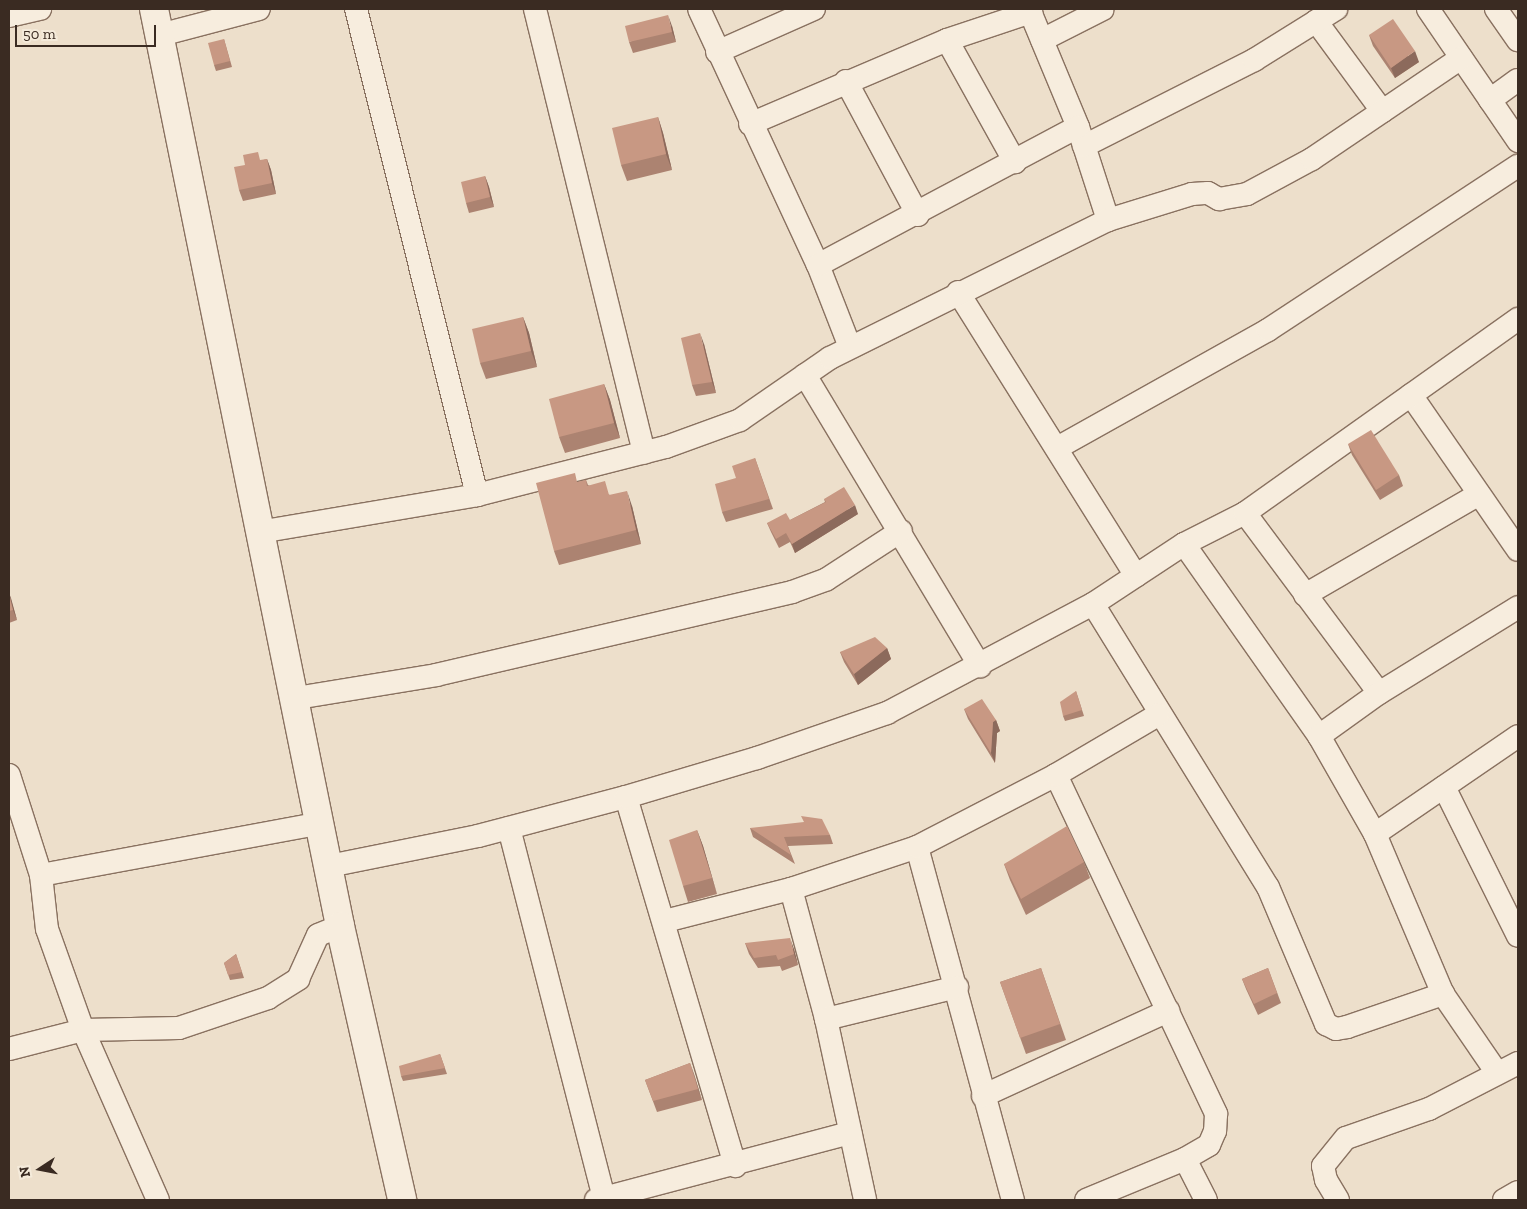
<!DOCTYPE html>
<html>
<head>
<meta charset="utf-8">
<style>
  body { margin:0 }
  #map { position:relative; width:1527px; height:1209px; overflow:hidden; background:#eddfcb; font-family:"Zilla Slab",serif }
  div>[style] { position:absolute }
  .roads { filter:drop-shadow(1px 0 #897160) drop-shadow(-1px 0 #897160) drop-shadow(0 1px #897160) drop-shadow(0 -1px #897160) }
  .street>* { height:22px; margin:-11px; padding:0 11px; transform-origin:11px; border-radius:11px; background:#f7edde }
  .secondary>* { height:28px; margin:-14px; padding:0 14px; transform-origin:14px; border-radius:14px; background:#f7edde }
  .wall>* { inset:0; background:#ac8371 }
  .shaded-wall>* { inset:0; background:#8c6a5c }
  .building>* { inset:0; background:#c89883 }
  span { translate:-50% -50%; white-space:nowrap; text-align:center; line-height:1.15; -webkit-text-stroke:4px #f4eada; paint-order:stroke }
  .frame { position:absolute; inset:0; border:10px solid #3a2b22; pointer-events:none }
  .north { position:absolute; left:15px; top:1144px; width:50px; height:50px; -webkit-text-stroke:4px #f4eada; paint-order:stroke; rotate:259deg; font-size:14px; font-weight:700; line-height:20px; text-align:center; color:#3a2b22 }
  .north::after { content:''; display:block; margin:auto; width:18px; height:22px; background:#3a2b22; clip-path:polygon(50% 0,100% 100%,50% 72%,0 100%) }
  .scale { position:absolute; left:15px; top:25px; width:141px; height:22px; box-sizing:border-box; border:2px solid #3a2b22; border-top:0; padding-left:6px; font-size:15px; line-height:18px; white-space:nowrap; color:#3a2b22; -webkit-text-stroke:4px #f4eada; paint-order:stroke }
</style>
</head>
<body>
<div id="map">
  <div class="roads">
    <div class="street">
      <i style="left:356px;top:9px;width:501px;rotate:76.02deg"></i>
      <i style="left:535px;top:9px;width:457px;rotate:76.2deg"></i>
      <i style="left:699px;top:9px;width:282px;rotate:65.1deg"></i>
      <i style="left:818px;top:265px;width:88px;rotate:68.7deg"></i>
      <i style="left:1029px;top:9px;width:128px;rotate:67.4deg"></i>
      <i style="left:1078px;top:127px;width:98px;rotate:72.1deg"></i>
      <i style="left:1428px;top:9px;width:160px;rotate:55.7deg"></i>
      <i style="left:1496px;top:9px;width:38px;rotate:55deg"></i>
      <i style="left:9px;top:16px;width:32px;rotate:-13deg"></i>
      <i style="left:1316px;top:21px;width:112px;rotate:53.7deg"></i>
      <i style="left:160px;top:35px;width:102px;rotate:-14.7deg"></i>
      <i style="left:947px;top:40px;width:140px;rotate:60.9deg"></i>
      <i style="left:1042px;top:40px;width:68px;rotate:-26.9deg"></i>
      <i style="left:717px;top:52px;width:106px;rotate:-23.9deg"></i>
      <i style="left:846px;top:81px;width:152px;rotate:61.8deg"></i>
      <i style="left:1490px;top:100px;width:34px;rotate:-36deg"></i>
      <i style="left:750px;top:124px;width:214px;rotate:-23.1deg"></i>
      <i style="left:947px;top:40px;width:89px;rotate:-18.4deg"></i>
      <i style="left:1084px;top:146px;width:191px;rotate:-26.8deg"></i>
      <i style="left:1254px;top:60px;width:97px;rotate:-31.9deg"></i>
      <i style="left:818px;top:265px;width:294px;rotate:-28deg"></i>
      <i style="left:958px;top:292px;width:335px;rotate:57.9deg"></i>
      <i style="left:805px;top:375px;width:340px;rotate:59deg"></i>
      <i style="left:1411px;top:395px;width:188px;rotate:55.4deg"></i>
      <i style="left:1057px;top:448px;width:242px;rotate:-29.2deg"></i>
      <i style="left:1268px;top:330px;width:299px;rotate:-33.3deg"></i>
      <i style="left:1245px;top:513px;width:224px;rotate:53.3deg"></i>
      <i style="left:259px;top:532px;width:221px;rotate:-9.6deg"></i>
      <i style="left:477px;top:495px;width:195px;rotate:-14.3deg"></i>
      <i style="left:666px;top:447px;width:79px;rotate:-20deg"></i>
      <i style="left:740px;top:420px;width:109px;rotate:-34.6deg"></i>
      <i style="left:830px;top:358px;width:310px;rotate:-26.4deg"></i>
      <i style="left:1108px;top:220px;width:88px;rotate:-17.2deg"></i>
      <i style="left:1192px;top:194px;width:16px;rotate:-4deg"></i>
      <i style="left:1208px;top:193px;width:13px;rotate:29deg"></i>
      <i style="left:1219px;top:199px;width:28px;rotate:-10deg"></i>
      <i style="left:1247px;top:194px;width:74px;rotate:-28.3deg"></i>
      <i style="left:1312px;top:159px;width:180px;rotate:-34.1deg"></i>
      <i style="left:1184px;top:544px;width:235px;rotate:54.9deg"></i>
      <i style="left:1319px;top:736px;width:113px;rotate:60.3deg"></i>
      <i style="left:1375px;top:834px;width:174px;rotate:67deg"></i>
      <i style="left:1443px;top:994px;width:96px;rotate:55.6deg"></i>
      <i style="left:1305px;top:595px;width:201px;rotate:-30.1deg"></i>
      <i style="left:1093px;top:604px;width:333px;rotate:58.3deg"></i>
      <i style="left:1268px;top:887px;width:149px;rotate:67.1deg"></i>
      <i style="left:1326px;top:1024px;width:11px;rotate:27deg"></i>
      <i style="left:1336px;top:1029px;width:11px;rotate:-10deg"></i>
      <i style="left:1347px;top:1027px;width:102px;rotate:-19deg"></i>
      <i style="left:296px;top:698px;width:142px;rotate:-9.3deg"></i>
      <i style="left:436px;top:675px;width:366px;rotate:-13.1deg"></i>
      <i style="left:792px;top:592px;width:37px;rotate:-20deg"></i>
      <i style="left:827px;top:579px;width:88px;rotate:-33deg"></i>
      <i style="left:1319px;top:736px;width:74px;rotate:-35.6deg"></i>
      <i style="left:1379px;top:693px;width:163px;rotate:-31.7deg"></i>
      <i style="left:9px;top:775px;width:105px;rotate:72.3deg"></i>
      <i style="left:41px;top:875px;width:54px;rotate:83.7deg"></i>
      <i style="left:47px;top:929px;width:107px;rotate:70.4deg"></i>
      <i style="left:83px;top:1030px;width:186px;rotate:66.2deg"></i>
      <i style="left:1056px;top:775px;width:375px;rotate:64.7deg"></i>
      <i style="left:1216px;top:1114px;width:17px;rotate:93deg"></i>
      <i style="left:1215px;top:1131px;width:15px;rotate:113deg"></i>
      <i style="left:1209px;top:1145px;width:28px;rotate:150deg"></i>
      <i style="left:1185px;top:1159px;width:107px;rotate:157.5deg"></i>
      <i style="left:1444px;top:787px;width:166px;rotate:63.6deg"></i>
      <i style="left:626px;top:797px;width:385px;rotate:73.5deg"></i>
      <i style="left:509px;top:828px;width:382px;rotate:75.6deg"></i>
      <i style="left:1375px;top:834px;width:173px;rotate:-34.4deg"></i>
      <i style="left:917px;top:847px;width:366px;rotate:74.8deg"></i>
      <i style="left:329px;top:866px;width:152px;rotate:-11.4deg"></i>
      <i style="left:478px;top:836px;width:153px;rotate:-14.8deg"></i>
      <i style="left:626px;top:797px;width:137px;rotate:-16.6deg"></i>
      <i style="left:757px;top:758px;width:138px;rotate:-19.1deg"></i>
      <i style="left:887px;top:713px;width:233px;rotate:-27.9deg"></i>
      <i style="left:1093px;top:604px;width:109px;rotate:-33.4deg"></i>
      <i style="left:1184px;top:544px;width:68px;rotate:-26.9deg"></i>
      <i style="left:1245px;top:513px;width:335px;rotate:-35.4deg"></i>
      <i style="left:41px;top:875px;width:285px;rotate:-10.5deg"></i>
      <i style="left:791px;top:889px;width:135px;rotate:74.9deg"></i>
      <i style="left:826px;top:1019px;width:185px;rotate:77.8deg"></i>
      <i style="left:665px;top:921px;width:130px;rotate:-14.3deg"></i>
      <i style="left:791px;top:889px;width:133px;rotate:-18.4deg"></i>
      <i style="left:917px;top:847px;width:157px;rotate:-27.4deg"></i>
      <i style="left:1056px;top:775px;width:118px;rotate:-30.5deg"></i>
      <i style="left:826px;top:1019px;width:135px;rotate:-13.7deg"></i>
      <i style="left:9px;top:1049px;width:76px;rotate:-14.4deg"></i>
      <i style="left:83px;top:1030px;width:96px;rotate:-1.2deg"></i>
      <i style="left:179px;top:1028px;width:94px;rotate:-18.6deg"></i>
      <i style="left:268px;top:998px;width:36px;rotate:-32deg"></i>
      <i style="left:298px;top:979px;width:48px;rotate:-65.6deg"></i>
      <i style="left:318px;top:935px;width:24px;rotate:-22deg"></i>
      <i style="left:983px;top:1096px;width:204px;rotate:-24.7deg"></i>
      <i style="left:1185px;top:1159px;width:46px;rotate:62.9deg"></i>
      <i style="left:596px;top:1200px;width:263px;rotate:-14.8deg"></i>
      <i style="left:1338px;top:1200px;width:23px;rotate:-121deg"></i>
      <i style="left:1326px;top:1180px;width:14px;rotate:-102deg"></i>
      <i style="left:1323px;top:1166px;width:36px;rotate:-51deg"></i>
      <i style="left:1346px;top:1138px;width:88px;rotate:-19.3deg"></i>
      <i style="left:1429px;top:1109px;width:100px;rotate:-27.3deg"></i>
      <i style="left:1504px;top:1200px;width:16px;rotate:-30deg"></i>
    </div>
    <div class="secondary">
      <i style="left:154px;top:9px;width:936px;rotate:78.53deg"></i>
      <i style="left:340px;top:926px;width:281px;rotate:77.2deg"></i>
    </div>
  </div>
  <div class="wall">
    <i style="clip-path:polygon(672px 26px,676px 42px,633px 53px,629px 42px)"></i>
    <i style="clip-path:polygon(1369px 35px,1419px 62px,1395px 78px,1373px 46px)"></i>
    <i style="clip-path:polygon(224px 39px,232px 67px,216px 71px,214px 65px)"></i>
    <i style="clip-path:polygon(658px 117px,663px 133px,672px 170px,627px 181px,621px 165px)"></i>
    <i style="clip-path:polygon(267px 159px,271px 170px,276px 194px,243px 201px,239px 190px,245px 165px)"></i>
    <i style="clip-path:polygon(485px 176px,489px 187px,494px 207px,469px 213px,466px 203px)"></i>
    <i style="clip-path:polygon(523px 317px,529px 333px,537px 367px,486px 379px,480px 363px)"></i>
    <i style="clip-path:polygon(704px 344px,716px 393px,696px 396px,692px 385px)"></i>
    <i style="clip-path:polygon(604px 384px,610px 400px,620px 438px,565px 453px,559px 437px)"></i>
    <i style="clip-path:polygon(1348px 444px,1399px 475px,1403px 486px,1380px 500px,1352px 455px)"></i>
    <i style="clip-path:polygon(755px 458px,773px 509px,726px 522px,722px 512px)"></i>
    <i style="clip-path:polygon(586px 480px,588px 485px,610px 495px,632px 506px,641px 544px,559px 565px,554px 551px,578px 482px)"></i>
    <i style="clip-path:polygon(824px 499px,858px 514px,795px 553px,790px 542px,779px 548px,771px 532px,767px 523px,790px 520px,825px 502px)"></i>
    <i style="clip-path:polygon(9px 593px,17px 620px,9px 623px)"></i>
    <i style="clip-path:polygon(887px 648px,891px 659px,858px 685px,844px 662px,840px 652px)"></i>
    <i style="clip-path:polygon(1076px 691px,1084px 716px,1065px 721px,1063px 716px)"></i>
    <i style="clip-path:polygon(964px 709px,996px 720px,1000px 731px,997px 733px,995px 763px,968px 719px)"></i>
    <i style="clip-path:polygon(750px 828px,830px 835px,833px 844px,788px 846px,795px 864px,753px 837px)"></i>
    <i style="clip-path:polygon(697px 830px,703px 846px,717px 894px,688px 902px,683px 886px)"></i>
    <i style="clip-path:polygon(1084px 862px,1090px 878px,1026px 915px,1010px 880px,1004px 864px)"></i>
    <i style="clip-path:polygon(745px 943px,794px 949px,798px 965px,782px 971px,780px 966px,758px 968px,749px 954px)"></i>
    <i style="clip-path:polygon(236px 954px,244px 978px,230px 980px,224px 963px)"></i>
    <i style="clip-path:polygon(1041px 968px,1066px 1040px,1026px 1054px,1000px 982px)"></i>
    <i style="clip-path:polygon(1268px 968px,1281px 1003px,1258px 1015px,1246px 989px,1242px 979px)"></i>
    <i style="clip-path:polygon(440px 1054px,447px 1074px,403px 1081px,401px 1076px)"></i>
    <i style="clip-path:polygon(690px 1063px,702px 1100px,657px 1112px,645px 1080px)"></i>
  </div>
  <div class="shaded-wall">
    <i style="clip-path:polygon(668px 15px,672px 26px,676px 42px,672px 32px)"></i>
    <i style="clip-path:polygon(1415px 51px,1419px 62px,1395px 78px,1391px 68px)"></i>
    <i style="clip-path:polygon(658px 117px,663px 133px,672px 170px,666px 154px)"></i>
    <i style="clip-path:polygon(267px 159px,271px 170px,276px 194px,272px 183px)"></i>
    <i style="clip-path:polygon(485px 176px,489px 187px,494px 207px,490px 197px)"></i>
    <i style="clip-path:polygon(523px 317px,529px 333px,537px 367px,531px 351px)"></i>
    <i style="clip-path:polygon(700px 333px,704px 344px,716px 393px,712px 382px)"></i>
    <i style="clip-path:polygon(604px 384px,610px 400px,620px 438px,614px 423px)"></i>
    <i style="clip-path:polygon(627px 491px,632px 506px,641px 544px,636px 530px)"></i>
    <i style="clip-path:polygon(855px 505px,858px 514px,795px 553px,792px 544px)"></i>
    <i style="clip-path:polygon(9px 593px,11px 598px,17px 620px,13px 610px)"></i>
    <i style="clip-path:polygon(887px 648px,891px 659px,858px 685px,854px 674px)"></i>
    <i style="clip-path:polygon(996px 720px,1000px 731px,997px 733px,995px 763px,991px 753px,993px 722px)"></i>
    <i style="clip-path:polygon(697px 830px,703px 846px,717px 894px)"></i>
    <i style="clip-path:polygon(790px 938px,794px 949px,798px 965px,794px 954px)"></i>
    <i style="clip-path:polygon(690px 1063px,694px 1074px,702px 1100px,698px 1089px)"></i>
  </div>
  <div class="building">
    <i style="clip-path:polygon(668px 15px,672px 32px,629px 42px,625px 26px)"></i>
    <i style="clip-path:polygon(1393px 19px,1415px 51px,1391px 68px,1369px 35px)"></i>
    <i style="clip-path:polygon(224px 39px,230px 61px,214px 65px,208px 43px)"></i>
    <i style="clip-path:polygon(658px 117px,666px 154px,621px 165px,612px 128px)"></i>
    <i style="clip-path:polygon(258px 152px,260px 160px,267px 159px,272px 183px,239px 190px,234px 167px,245px 165px,243px 155px)"></i>
    <i style="clip-path:polygon(485px 176px,490px 197px,466px 203px,461px 182px)"></i>
    <i style="clip-path:polygon(523px 317px,531px 351px,480px 363px,472px 329px)"></i>
    <i style="clip-path:polygon(700px 333px,712px 382px,692px 385px,681px 338px)"></i>
    <i style="clip-path:polygon(604px 384px,614px 423px,559px 437px,549px 399px)"></i>
    <i style="clip-path:polygon(1371px 430px,1399px 475px,1376px 490px,1348px 444px)"></i>
    <i style="clip-path:polygon(755px 458px,769px 499px,722px 512px,715px 484px,736px 478px,732px 466px)"></i>
    <i style="clip-path:polygon(575px 473px,577px 482px,586px 480px,587px 486px,605px 481px,609px 495px,627px 491px,636px 530px,554px 551px,536px 483px)"></i>
    <i style="clip-path:polygon(844px 487px,855px 505px,792px 544px,786px 533px,776px 539px,767px 523px,786px 513px,790px 520px,826px 502px,824px 499px)"></i>
    <i style="clip-path:polygon(9px 595px,13px 610px,9px 611px)"></i>
    <i style="clip-path:polygon(875px 637px,887px 648px,854px 674px,840px 652px)"></i>
    <i style="clip-path:polygon(1076px 691px,1082px 710px,1063px 716px,1060px 702px)"></i>
    <i style="clip-path:polygon(982px 699px,996px 720px,993px 722px,991px 753px,964px 709px)"></i>
    <i style="clip-path:polygon(801px 816px,822px 819px,830px 835px,784px 837px,791px 855px,750px 828px,804px 822px)"></i>
    <i style="clip-path:polygon(1067px 826px,1084px 862px,1021px 899px,1004px 864px)"></i>
    <i style="clip-path:polygon(697px 830px,712px 878px,683px 886px,669px 840px)"></i>
    <i style="clip-path:polygon(790px 938px,794px 954px,778px 960px,776px 955px,754px 958px,745px 943px)"></i>
    <i style="clip-path:polygon(236px 954px,242px 972px,228px 975px,224px 963px)"></i>
    <i style="clip-path:polygon(1041px 968px,1060px 1024px,1020px 1038px,1000px 982px)"></i>
    <i style="clip-path:polygon(1268px 968px,1277px 993px,1254px 1004px,1242px 979px)"></i>
    <i style="clip-path:polygon(440px 1054px,445px 1068px,401px 1076px,399px 1066px)"></i>
    <i style="clip-path:polygon(690px 1063px,698px 1089px,653px 1101px,645px 1080px)"></i>
  </div>
  <div class="frame"></div>
  <div class="north">N</div>
  <div class="scale">50 m</div>
</div>
</body>
</html>
